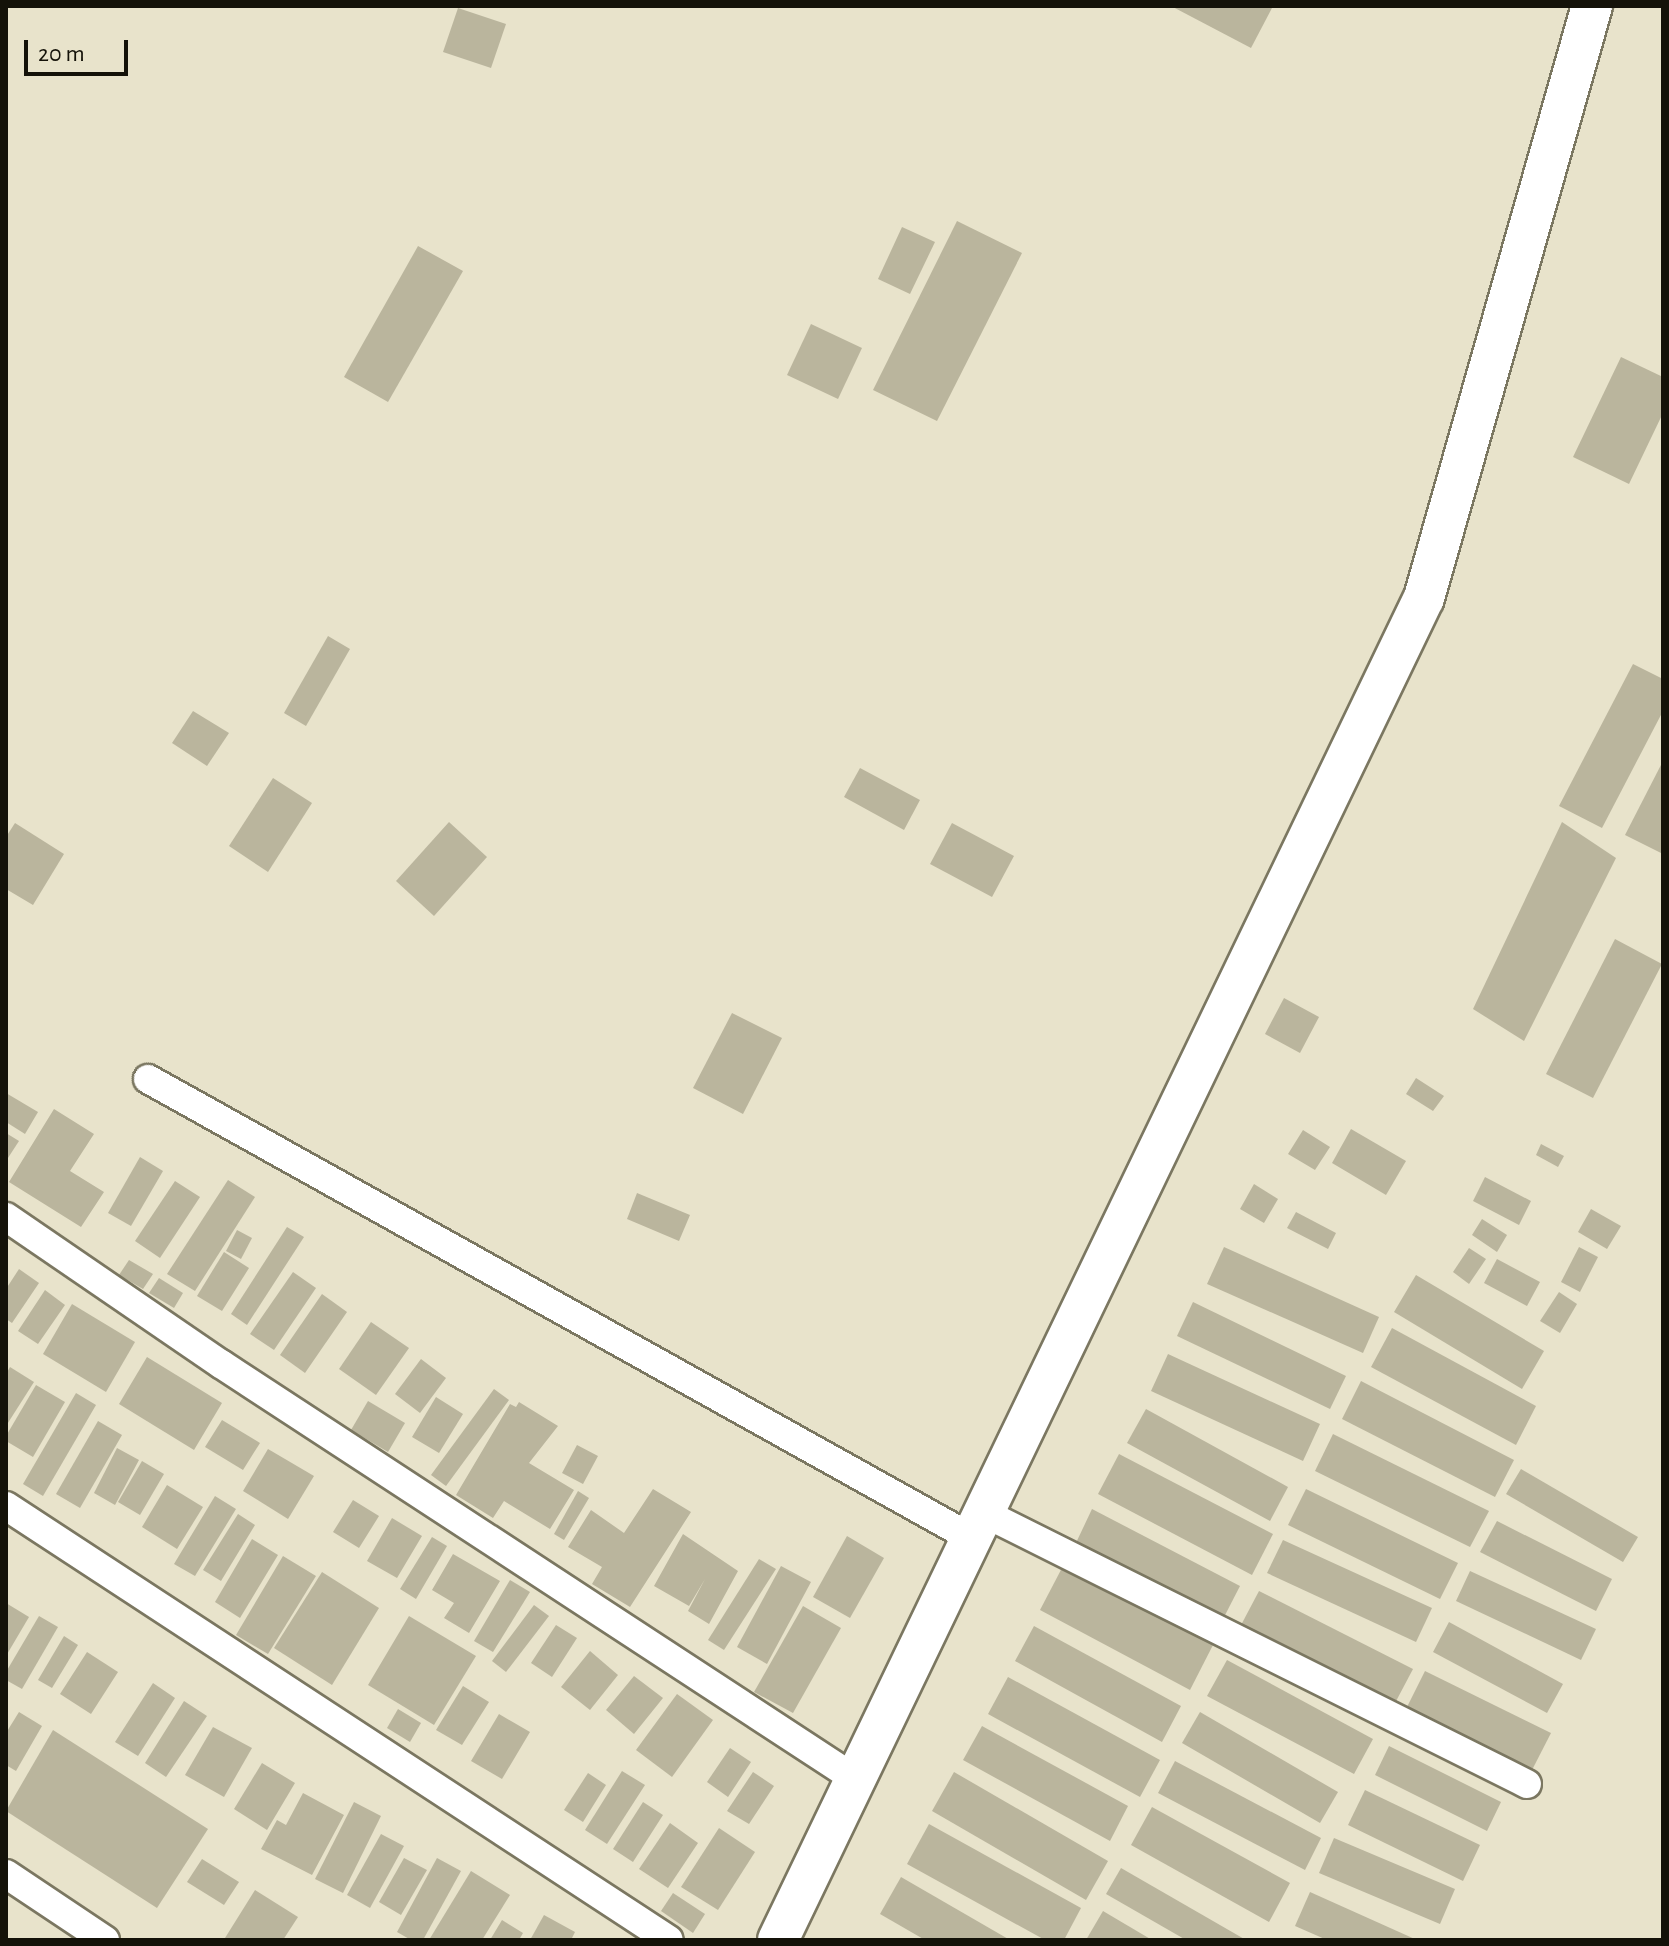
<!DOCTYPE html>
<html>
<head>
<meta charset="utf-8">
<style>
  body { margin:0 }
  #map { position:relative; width:1669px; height:1946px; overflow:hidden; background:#e8e3cb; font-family:"Alegreya Sans",sans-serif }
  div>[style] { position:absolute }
  .building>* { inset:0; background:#bab59d }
  .roads { filter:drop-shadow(2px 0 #7b7761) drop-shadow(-2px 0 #7b7761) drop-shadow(0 2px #7b7761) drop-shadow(0 -2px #7b7761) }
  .street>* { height:28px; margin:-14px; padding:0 14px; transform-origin:14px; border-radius:14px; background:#fff }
  .secondary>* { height:40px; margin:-20px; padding:0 20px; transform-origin:20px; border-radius:20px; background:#fff }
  span { translate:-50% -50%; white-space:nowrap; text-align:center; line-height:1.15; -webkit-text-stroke:8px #e8e3cb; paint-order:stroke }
  .frame { position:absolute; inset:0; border:8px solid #141209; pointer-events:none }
  .scale { position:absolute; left:24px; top:40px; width:104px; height:36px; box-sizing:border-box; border:4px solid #141209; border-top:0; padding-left:10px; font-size:24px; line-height:28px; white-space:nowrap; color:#141209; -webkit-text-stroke:6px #e8e3cb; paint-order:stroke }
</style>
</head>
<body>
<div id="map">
  <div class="building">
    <i style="clip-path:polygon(1171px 6px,1273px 6px,1251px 48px)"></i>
    <i style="clip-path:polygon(458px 8px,506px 24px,491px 68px,443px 52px)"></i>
    <i style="clip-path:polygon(957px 221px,1022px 253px,937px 421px,873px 390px)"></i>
    <i style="clip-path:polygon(902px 227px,935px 242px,910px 294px,878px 279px)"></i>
    <i style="clip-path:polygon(418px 246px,463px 271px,388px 402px,344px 377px)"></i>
    <i style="clip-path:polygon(811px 324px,862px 348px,838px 399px,787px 375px)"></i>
    <i style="clip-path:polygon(1621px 357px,1663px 377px,1663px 413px,1629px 484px,1573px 457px)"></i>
    <i style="clip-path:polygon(328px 636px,350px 649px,306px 726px,284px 713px)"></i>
    <i style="clip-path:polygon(1633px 664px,1663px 679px,1663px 711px,1602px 828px,1559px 806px)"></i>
    <i style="clip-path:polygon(193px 711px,229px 733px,207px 766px,172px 743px)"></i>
    <i style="clip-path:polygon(1663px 761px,1663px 854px,1625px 835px)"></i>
    <i style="clip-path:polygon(860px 768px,920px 800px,904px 830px,844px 797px)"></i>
    <i style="clip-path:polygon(273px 778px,312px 803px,268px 872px,229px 846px)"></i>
    <i style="clip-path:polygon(449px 822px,487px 857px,434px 916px,396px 881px)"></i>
    <i style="clip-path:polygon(1562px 822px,1616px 858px,1524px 1041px,1473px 1009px)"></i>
    <i style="clip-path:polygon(15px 823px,64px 854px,33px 905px,6px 889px,6px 837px)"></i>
    <i style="clip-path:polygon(952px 823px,1014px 856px,992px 897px,930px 864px)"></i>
    <i style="clip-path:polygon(1615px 939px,1662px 964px,1593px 1098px,1546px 1074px)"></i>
    <i style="clip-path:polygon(1284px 998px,1319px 1017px,1300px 1053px,1265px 1034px)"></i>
    <i style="clip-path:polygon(732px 1013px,782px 1038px,743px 1114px,693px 1088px)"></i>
    <i style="clip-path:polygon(1416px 1078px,1444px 1096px,1433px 1111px,1406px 1094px)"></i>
    <i style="clip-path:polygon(6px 1093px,38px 1112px,25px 1134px,6px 1122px)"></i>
    <i style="clip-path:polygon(54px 1109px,94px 1134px,70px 1171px,104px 1192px,81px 1227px,9px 1182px)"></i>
    <i style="clip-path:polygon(1351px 1129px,1406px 1161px,1386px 1195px,1332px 1163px)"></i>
    <i style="clip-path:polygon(1303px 1130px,1330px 1147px,1315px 1170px,1288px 1154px)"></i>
    <i style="clip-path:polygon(6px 1133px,19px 1141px,6px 1161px)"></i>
    <i style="clip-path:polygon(1541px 1144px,1564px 1156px,1558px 1167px,1536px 1155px)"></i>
    <i style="clip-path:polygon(140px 1157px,163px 1171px,131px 1226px,108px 1213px)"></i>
    <i style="clip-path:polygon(1485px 1177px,1531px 1201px,1519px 1225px,1473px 1201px)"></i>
    <i style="clip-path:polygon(228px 1180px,255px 1197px,195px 1291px,167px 1274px)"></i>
    <i style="clip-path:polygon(175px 1181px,200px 1197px,160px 1258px,135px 1241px)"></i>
    <i style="clip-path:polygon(1254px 1184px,1278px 1199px,1264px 1223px,1240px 1209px)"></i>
    <i style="clip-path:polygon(637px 1193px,690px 1215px,679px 1241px,627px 1219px)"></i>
    <i style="clip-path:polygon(1591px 1209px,1621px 1226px,1607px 1249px,1578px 1232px)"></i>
    <i style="clip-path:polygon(1296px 1212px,1336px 1233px,1328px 1249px,1287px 1228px)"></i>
    <i style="clip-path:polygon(1482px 1219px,1507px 1235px,1497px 1252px,1472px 1235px)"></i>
    <i style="clip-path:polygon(287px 1227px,304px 1237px,247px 1325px,231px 1314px)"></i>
    <i style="clip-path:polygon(237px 1230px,252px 1238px,241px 1259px,226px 1251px)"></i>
    <i style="clip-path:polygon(1224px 1247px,1379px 1317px,1363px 1353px,1207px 1284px)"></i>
    <i style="clip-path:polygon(1579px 1247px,1598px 1257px,1580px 1292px,1561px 1282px)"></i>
    <i style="clip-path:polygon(1469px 1248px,1486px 1259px,1469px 1284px,1453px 1272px)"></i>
    <i style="clip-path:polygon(224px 1252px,249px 1268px,222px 1311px,197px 1296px)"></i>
    <i style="clip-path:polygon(1497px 1259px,1540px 1282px,1527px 1306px,1484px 1283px)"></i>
    <i style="clip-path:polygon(129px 1260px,153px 1274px,143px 1289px,119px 1275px)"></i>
    <i style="clip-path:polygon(19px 1269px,39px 1283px,12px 1323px,6px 1319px,6px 1289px)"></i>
    <i style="clip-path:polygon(293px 1272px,316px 1288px,274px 1350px,250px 1334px)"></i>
    <i style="clip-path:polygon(1416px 1275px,1544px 1351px,1522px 1389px,1394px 1312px)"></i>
    <i style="clip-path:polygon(159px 1278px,183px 1293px,174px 1308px,149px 1293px)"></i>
    <i style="clip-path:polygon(45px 1290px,65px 1305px,38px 1344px,18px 1331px)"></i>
    <i style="clip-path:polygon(1559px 1292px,1577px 1304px,1560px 1333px,1540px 1321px)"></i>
    <i style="clip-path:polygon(322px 1294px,347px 1312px,305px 1373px,280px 1355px)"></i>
    <i style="clip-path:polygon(1193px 1302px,1346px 1376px,1330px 1409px,1177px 1336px)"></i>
    <i style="clip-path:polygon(72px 1304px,135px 1342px,106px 1392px,43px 1354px)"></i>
    <i style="clip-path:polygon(371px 1322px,409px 1348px,376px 1395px,339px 1369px)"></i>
    <i style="clip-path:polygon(1392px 1328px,1536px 1406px,1516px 1445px,1371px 1367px)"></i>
    <i style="clip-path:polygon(1168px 1354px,1320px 1424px,1303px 1461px,1151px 1391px)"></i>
    <i style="clip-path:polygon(147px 1357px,222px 1403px,194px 1450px,119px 1404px)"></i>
    <i style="clip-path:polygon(421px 1359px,446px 1378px,420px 1413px,395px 1394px)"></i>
    <i style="clip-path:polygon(10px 1367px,34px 1382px,6px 1426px,6px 1374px)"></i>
    <i style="clip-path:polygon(1361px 1381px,1514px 1460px,1495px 1497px,1342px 1419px)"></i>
    <i style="clip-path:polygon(36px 1385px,65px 1402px,33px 1457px,6px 1441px,6px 1436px)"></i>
    <i style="clip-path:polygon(494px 1389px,509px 1400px,446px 1486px,431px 1475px)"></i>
    <i style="clip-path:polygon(76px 1393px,96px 1405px,43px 1496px,23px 1484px)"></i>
    <i style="clip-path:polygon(436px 1397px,463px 1414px,439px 1453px,412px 1437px)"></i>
    <i style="clip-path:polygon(368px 1401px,405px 1423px,388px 1452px,351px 1430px)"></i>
    <i style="clip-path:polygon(519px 1402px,558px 1426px,529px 1463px,574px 1490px,550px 1529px,504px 1501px,493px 1518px,456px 1495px,510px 1404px,516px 1407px)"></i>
    <i style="clip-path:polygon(1146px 1409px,1288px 1487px,1270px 1521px,1127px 1443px)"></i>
    <i style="clip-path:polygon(222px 1420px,260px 1443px,243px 1470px,205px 1447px)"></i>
    <i style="clip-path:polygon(98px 1421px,122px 1435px,80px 1508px,56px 1494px)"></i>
    <i style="clip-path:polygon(1333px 1434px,1489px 1511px,1470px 1547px,1315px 1471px)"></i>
    <i style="clip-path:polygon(577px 1445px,598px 1456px,583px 1484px,562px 1473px)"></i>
    <i style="clip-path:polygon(117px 1448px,139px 1460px,115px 1505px,94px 1493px)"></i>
    <i style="clip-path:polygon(268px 1449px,314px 1476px,288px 1519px,243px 1491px)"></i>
    <i style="clip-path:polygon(1119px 1454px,1273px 1534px,1252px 1575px,1098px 1494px)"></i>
    <i style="clip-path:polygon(142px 1461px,164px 1474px,140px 1515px,118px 1502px)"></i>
    <i style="clip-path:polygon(1521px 1469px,1638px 1537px,1623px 1562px,1506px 1494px)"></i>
    <i style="clip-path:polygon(167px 1485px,203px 1507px,177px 1549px,142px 1527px)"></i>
    <i style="clip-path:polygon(653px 1489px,691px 1512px,630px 1607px,592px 1584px,602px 1567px,568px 1547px,591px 1510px,624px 1533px)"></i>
    <i style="clip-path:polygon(1306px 1489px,1458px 1563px,1440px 1599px,1288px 1525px)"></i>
    <i style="clip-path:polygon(578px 1491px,589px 1498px,564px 1540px,554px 1534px)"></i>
    <i style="clip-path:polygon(215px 1496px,236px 1509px,195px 1576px,174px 1564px)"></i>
    <i style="clip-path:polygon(353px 1500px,379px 1516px,359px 1548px,333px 1532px)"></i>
    <i style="clip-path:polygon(1092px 1509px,1240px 1586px,1222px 1621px,1075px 1545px)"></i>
    <i style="clip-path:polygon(238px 1514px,255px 1525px,221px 1581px,203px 1570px)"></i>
    <i style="clip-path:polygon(392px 1518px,422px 1536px,397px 1578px,367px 1561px)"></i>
    <i style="clip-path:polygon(1497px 1521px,1612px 1579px,1596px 1611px,1480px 1552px)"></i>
    <i style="clip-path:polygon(683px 1534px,738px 1571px,709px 1624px,688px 1611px,705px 1579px,689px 1606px,654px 1586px)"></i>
    <i style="clip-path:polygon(847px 1536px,884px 1558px,850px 1618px,813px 1597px)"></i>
    <i style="clip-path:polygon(432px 1537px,447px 1546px,416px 1599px,400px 1589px)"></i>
    <i style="clip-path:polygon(252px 1539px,278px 1555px,240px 1618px,215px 1602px)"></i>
    <i style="clip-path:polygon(1283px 1540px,1432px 1608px,1416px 1642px,1267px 1573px)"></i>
    <i style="clip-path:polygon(453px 1554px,500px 1581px,469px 1633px,444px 1618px,454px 1603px,432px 1590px)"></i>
    <i style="clip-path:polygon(283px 1556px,316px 1576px,268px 1654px,236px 1635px)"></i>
    <i style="clip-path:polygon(759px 1559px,776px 1569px,724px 1650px,708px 1640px)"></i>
    <i style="clip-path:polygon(781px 1566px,811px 1582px,767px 1664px,737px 1647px)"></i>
    <i style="clip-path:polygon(1063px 1566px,1213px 1645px,1190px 1690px,1040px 1610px)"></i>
    <i style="clip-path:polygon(1470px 1571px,1596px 1629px,1581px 1660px,1456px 1601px)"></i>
    <i style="clip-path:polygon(322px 1572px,379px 1608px,332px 1685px,274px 1648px)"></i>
    <i style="clip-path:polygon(510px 1580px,530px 1592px,493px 1652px,474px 1641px)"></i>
    <i style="clip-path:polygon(1259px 1591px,1413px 1669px,1394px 1705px,1240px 1627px)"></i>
    <i style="clip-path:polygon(6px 1603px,29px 1617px,6px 1656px)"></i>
    <i style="clip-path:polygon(534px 1605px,549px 1616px,506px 1672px,492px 1661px)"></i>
    <i style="clip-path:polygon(803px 1606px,841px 1628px,793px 1713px,754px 1692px)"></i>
    <i style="clip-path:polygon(39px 1616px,58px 1627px,22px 1689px,6px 1680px,6px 1672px)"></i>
    <i style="clip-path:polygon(409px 1616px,476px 1656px,434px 1725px,368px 1685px)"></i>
    <i style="clip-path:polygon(1449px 1622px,1563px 1684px,1547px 1713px,1433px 1652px)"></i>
    <i style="clip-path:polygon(556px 1625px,577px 1638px,552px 1677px,531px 1663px)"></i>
    <i style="clip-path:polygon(1034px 1626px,1181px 1706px,1162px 1742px,1015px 1661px)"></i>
    <i style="clip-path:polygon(64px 1636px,78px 1645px,52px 1688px,38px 1680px)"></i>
    <i style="clip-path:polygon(590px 1651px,618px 1675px,590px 1710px,561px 1687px)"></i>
    <i style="clip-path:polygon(87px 1652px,118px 1672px,91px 1714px,60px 1694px)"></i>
    <i style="clip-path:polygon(1227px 1660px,1373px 1739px,1354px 1774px,1207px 1696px)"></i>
    <i style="clip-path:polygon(1425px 1671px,1551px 1733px,1531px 1772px,1405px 1711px)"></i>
    <i style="clip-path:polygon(634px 1676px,663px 1698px,634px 1734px,606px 1710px)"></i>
    <i style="clip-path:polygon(1008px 1677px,1160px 1760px,1140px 1797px,988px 1714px)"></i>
    <i style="clip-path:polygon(153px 1683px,175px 1698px,138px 1756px,115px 1742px)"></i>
    <i style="clip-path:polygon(463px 1686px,489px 1702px,462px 1745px,436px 1730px)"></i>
    <i style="clip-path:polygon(677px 1694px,713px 1720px,672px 1777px,636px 1750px)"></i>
    <i style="clip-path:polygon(184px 1701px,207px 1716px,166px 1777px,145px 1763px)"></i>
    <i style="clip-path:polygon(398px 1709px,421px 1723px,410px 1742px,387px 1728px)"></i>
    <i style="clip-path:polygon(19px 1712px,42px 1726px,16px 1771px,6px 1765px,6px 1733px)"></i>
    <i style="clip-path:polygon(1200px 1712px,1338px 1792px,1320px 1823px,1182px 1743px)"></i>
    <i style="clip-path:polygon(499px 1714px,530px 1732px,502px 1779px,471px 1761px)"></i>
    <i style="clip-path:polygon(982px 1726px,1128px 1806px,1110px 1841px,963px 1760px)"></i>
    <i style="clip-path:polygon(213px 1727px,252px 1748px,224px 1797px,185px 1775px)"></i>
    <i style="clip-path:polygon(53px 1730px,208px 1829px,157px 1908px,6px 1811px)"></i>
    <i style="clip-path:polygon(1389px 1746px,1501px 1802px,1487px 1831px,1375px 1775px)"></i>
    <i style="clip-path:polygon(730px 1748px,751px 1762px,728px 1797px,707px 1782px)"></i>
    <i style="clip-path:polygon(1175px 1761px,1321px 1838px,1305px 1870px,1158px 1793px)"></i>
    <i style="clip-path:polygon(262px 1763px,295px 1783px,267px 1830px,234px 1809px)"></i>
    <i style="clip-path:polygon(622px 1771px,645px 1785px,607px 1844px,585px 1830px)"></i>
    <i style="clip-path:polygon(753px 1772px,774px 1786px,749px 1824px,727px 1811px)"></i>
    <i style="clip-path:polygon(954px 1772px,1108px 1861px,1086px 1900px,932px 1811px)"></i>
    <i style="clip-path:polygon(588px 1773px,606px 1785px,583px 1822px,564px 1810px)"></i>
    <i style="clip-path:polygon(1365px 1790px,1480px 1845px,1463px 1881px,1348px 1825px)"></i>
    <i style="clip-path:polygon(303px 1793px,344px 1815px,312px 1875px,261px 1849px,277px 1820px,286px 1825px)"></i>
    <i style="clip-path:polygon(354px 1802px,381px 1816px,343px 1893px,315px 1879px)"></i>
    <i style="clip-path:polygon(643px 1802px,663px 1815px,633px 1862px,613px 1849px)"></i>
    <i style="clip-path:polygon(1152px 1807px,1290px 1883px,1269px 1922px,1131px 1845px)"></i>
    <i style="clip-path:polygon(670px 1823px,698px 1843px,668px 1888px,639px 1869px)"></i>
    <i style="clip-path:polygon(929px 1824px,1081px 1908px,1064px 1940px,1045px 1940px,907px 1864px)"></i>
    <i style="clip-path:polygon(719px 1828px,755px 1852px,718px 1910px,681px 1887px)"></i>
    <i style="clip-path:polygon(381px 1834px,404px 1846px,370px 1908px,347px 1895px)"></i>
    <i style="clip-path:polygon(1334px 1838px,1455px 1889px,1440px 1924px,1319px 1873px)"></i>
    <i style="clip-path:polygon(404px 1858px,427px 1870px,401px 1915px,379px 1902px)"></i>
    <i style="clip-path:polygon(437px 1858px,461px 1871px,423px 1940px,411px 1940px,397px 1932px)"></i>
    <i style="clip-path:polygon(202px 1859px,239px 1882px,224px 1905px,187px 1882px)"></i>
    <i style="clip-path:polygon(1121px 1868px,1246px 1940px,1186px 1940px,1106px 1894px)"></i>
    <i style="clip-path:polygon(471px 1871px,510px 1895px,482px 1940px,429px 1940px)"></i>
    <i style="clip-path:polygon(901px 1877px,1010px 1940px,925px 1940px,880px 1914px)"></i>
    <i style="clip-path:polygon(255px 1890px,298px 1917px,283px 1940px,225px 1938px)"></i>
    <i style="clip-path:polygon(1310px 1892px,1417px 1940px,1327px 1940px,1295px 1926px)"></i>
    <i style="clip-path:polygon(673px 1893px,705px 1914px,693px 1933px,661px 1911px)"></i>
    <i style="clip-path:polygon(1103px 1911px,1152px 1940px,1086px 1940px)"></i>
    <i style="clip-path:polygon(544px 1915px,575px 1932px,571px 1940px,530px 1940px)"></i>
    <i style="clip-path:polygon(502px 1920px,523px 1933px,519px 1940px,490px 1940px)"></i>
  </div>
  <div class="roads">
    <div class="street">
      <i style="left:148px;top:1079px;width:941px;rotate:29.13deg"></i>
      <i style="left:6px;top:1217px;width:260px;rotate:34.4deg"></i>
      <i style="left:221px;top:1364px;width:756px;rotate:33.19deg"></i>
      <i style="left:6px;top:1506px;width:792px;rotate:33.21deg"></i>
      <i style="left:982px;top:1512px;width:609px;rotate:26.52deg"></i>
      <i style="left:6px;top:1874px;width:119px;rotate:33.7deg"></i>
    </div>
    <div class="secondary">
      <i style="left:778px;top:1940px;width:1489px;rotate:-64.3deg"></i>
      <i style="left:1424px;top:598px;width:615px;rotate:-74.16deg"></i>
    </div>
  </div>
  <div class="frame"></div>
  <div class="scale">20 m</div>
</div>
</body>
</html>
